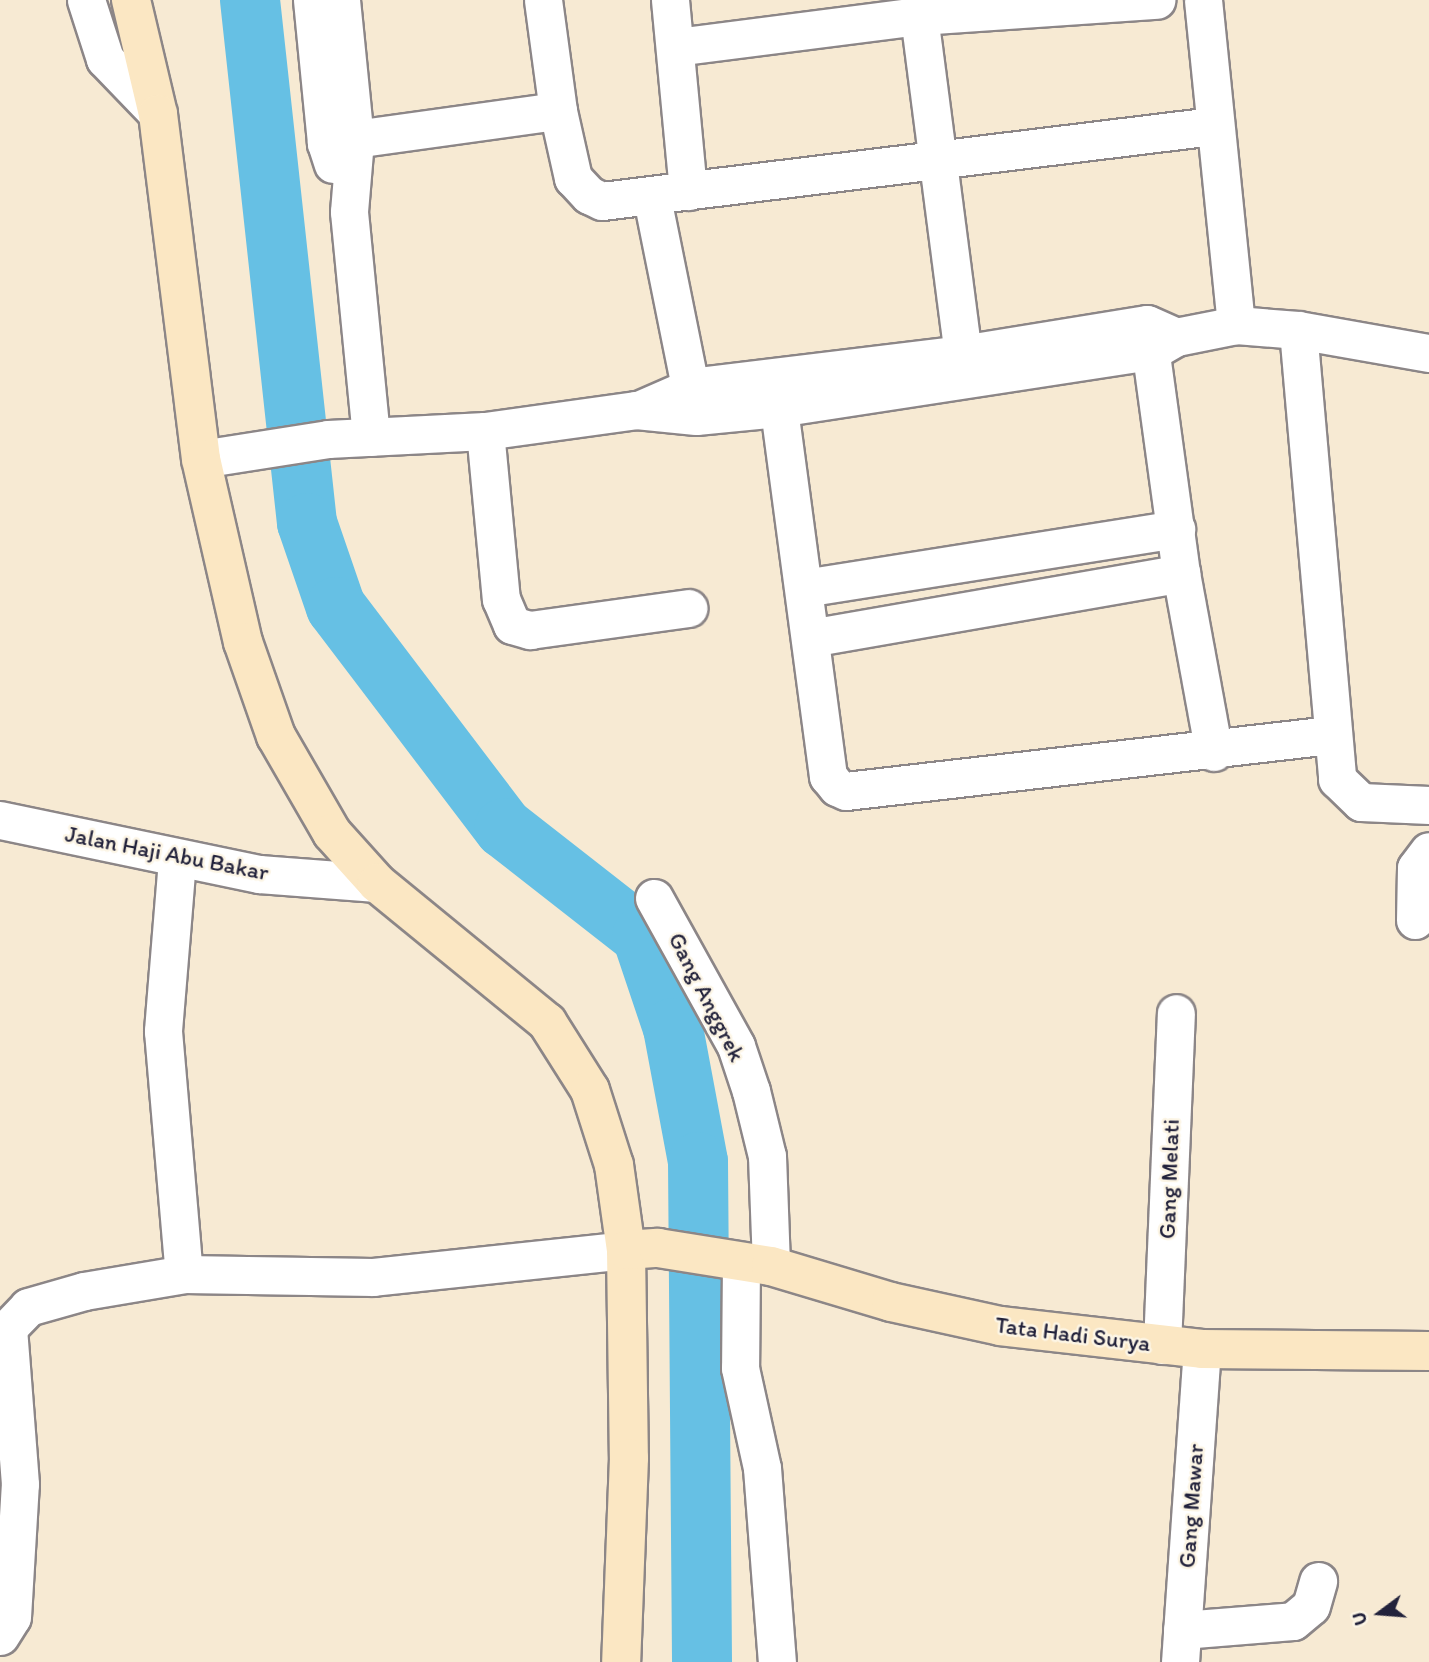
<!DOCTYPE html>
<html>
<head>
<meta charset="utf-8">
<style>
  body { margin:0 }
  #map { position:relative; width:1429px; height:1662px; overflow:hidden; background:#f7ead3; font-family:Itim,sans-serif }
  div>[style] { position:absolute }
  .river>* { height:60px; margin:-30px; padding:0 30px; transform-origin:30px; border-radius:30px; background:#66c0e4 }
  .roads { filter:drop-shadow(2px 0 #8c8687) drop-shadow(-2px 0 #8c8687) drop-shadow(0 2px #8c8687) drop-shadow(0 -2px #8c8687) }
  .street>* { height:37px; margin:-18.5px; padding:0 18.5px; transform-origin:18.5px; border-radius:18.5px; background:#fff }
  .secondary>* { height:38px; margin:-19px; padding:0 19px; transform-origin:19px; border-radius:19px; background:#fbe7c3 }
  span { translate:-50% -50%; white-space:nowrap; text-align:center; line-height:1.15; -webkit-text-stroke:5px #fcf5e5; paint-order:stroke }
  .street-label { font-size:23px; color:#22223b }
  .north { position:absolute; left:1345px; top:1578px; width:70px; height:70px; -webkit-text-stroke:5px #fcf5e5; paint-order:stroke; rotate:254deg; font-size:19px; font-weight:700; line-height:28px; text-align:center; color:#22223b }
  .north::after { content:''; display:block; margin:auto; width:24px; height:32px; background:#22223b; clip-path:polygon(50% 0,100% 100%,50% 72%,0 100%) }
</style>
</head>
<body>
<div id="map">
  <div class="river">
    <i style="left:250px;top:0;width:526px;rotate:83.78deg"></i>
    <i style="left:307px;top:523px;width:89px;rotate:71deg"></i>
    <i style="left:336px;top:607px;width:278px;rotate:52.8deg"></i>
    <i style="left:504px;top:828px;width:175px;rotate:38deg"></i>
    <i style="left:642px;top:936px;width:97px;rotate:71.4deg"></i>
    <i style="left:673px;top:1028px;width:136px;rotate:79.4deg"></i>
    <i style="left:698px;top:1162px;width:500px;rotate:89.54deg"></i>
  </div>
  <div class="roads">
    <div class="street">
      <i style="left:86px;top:0;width:62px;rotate:72.1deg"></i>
      <i style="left:105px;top:59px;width:76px;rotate:46.1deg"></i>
      <i style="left:312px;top:0;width:144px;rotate:84.4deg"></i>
      <i style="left:326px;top:143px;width:22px;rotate:72deg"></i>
      <i style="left:341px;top:0;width:141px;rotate:84.3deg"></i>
      <i style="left:355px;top:140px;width:72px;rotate:94.8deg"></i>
      <i style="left:349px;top:212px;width:226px;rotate:84.4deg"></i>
      <i style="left:543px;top:0;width:112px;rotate:82.3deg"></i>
      <i style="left:558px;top:111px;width:69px;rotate:77.4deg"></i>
      <i style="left:573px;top:178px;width:23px;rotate:47deg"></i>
      <i style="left:589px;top:195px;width:14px;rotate:25deg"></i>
      <i style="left:602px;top:201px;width:616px;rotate:-7deg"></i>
      <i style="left:670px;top:0;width:192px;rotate:84.6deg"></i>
      <i style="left:1203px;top:0;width:327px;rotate:84.2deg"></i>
      <i style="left:919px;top:16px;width:365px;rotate:82.6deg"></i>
      <i style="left:676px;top:47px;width:245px;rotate:-7.3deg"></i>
      <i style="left:919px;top:16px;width:238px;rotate:-3.9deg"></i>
      <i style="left:326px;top:143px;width:234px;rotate:-7.9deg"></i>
      <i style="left:652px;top:198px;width:217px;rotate:78.6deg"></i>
      <i style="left:1147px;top:325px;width:250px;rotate:82.2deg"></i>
      <i style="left:1181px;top:573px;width:182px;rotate:79.6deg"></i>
      <i style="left:1298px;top:330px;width:451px;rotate:85deg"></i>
      <i style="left:1337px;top:779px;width:33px;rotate:44deg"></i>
      <i style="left:1361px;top:802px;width:68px;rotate:2.5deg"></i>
      <i style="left:775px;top:379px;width:401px;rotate:82.4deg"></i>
      <i style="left:828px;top:776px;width:14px;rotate:51deg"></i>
      <i style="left:837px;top:787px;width:10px;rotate:24deg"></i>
      <i style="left:846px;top:791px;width:489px;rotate:-6.6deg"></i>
      <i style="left:641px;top:409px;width:55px;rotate:-23.7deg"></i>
      <i style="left:691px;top:387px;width:273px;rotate:-6.9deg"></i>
      <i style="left:962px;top:354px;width:187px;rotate:-9.2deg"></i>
      <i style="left:1147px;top:324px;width:32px;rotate:24deg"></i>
      <i style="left:485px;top:431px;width:169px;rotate:84.6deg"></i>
      <i style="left:501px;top:599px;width:28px;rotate:67deg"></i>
      <i style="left:512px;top:625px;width:19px;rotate:16deg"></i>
      <i style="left:530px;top:630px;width:160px;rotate:-7.9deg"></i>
      <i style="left:201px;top:459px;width:129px;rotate:-8.9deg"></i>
      <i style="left:328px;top:439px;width:157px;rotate:-2.9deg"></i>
      <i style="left:485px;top:431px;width:152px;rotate:-7.9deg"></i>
      <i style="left:636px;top:410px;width:60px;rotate:5.7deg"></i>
      <i style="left:696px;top:416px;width:82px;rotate:-5.6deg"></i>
      <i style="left:778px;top:408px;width:378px;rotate:-8.7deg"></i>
      <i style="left:1152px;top:351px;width:28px;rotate:-30deg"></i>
      <i style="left:1176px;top:337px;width:61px;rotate:-11.3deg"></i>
      <i style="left:1236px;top:325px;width:62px;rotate:4.6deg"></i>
      <i style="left:1298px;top:330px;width:133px;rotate:10deg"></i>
      <i style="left:804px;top:588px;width:377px;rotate:-9deg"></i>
      <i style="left:810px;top:638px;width:377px;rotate:-9.9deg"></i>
      <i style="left:0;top:820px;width:265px;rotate:11.8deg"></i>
      <i style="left:259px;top:874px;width:118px;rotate:4.4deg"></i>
      <i style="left:177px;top:860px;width:172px;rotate:94.7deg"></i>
      <i style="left:163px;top:1031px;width:244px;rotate:85.1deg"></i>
      <i style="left:654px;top:898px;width:169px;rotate:61deg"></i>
      <i style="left:736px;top:1046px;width:47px;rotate:71.6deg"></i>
      <i style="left:751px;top:1091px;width:67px;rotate:76.2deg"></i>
      <i style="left:767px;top:1156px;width:110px;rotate:87.9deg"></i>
      <i style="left:1415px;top:920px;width:52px;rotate:-88.9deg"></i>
      <i style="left:1416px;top:868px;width:21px;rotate:-53deg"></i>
      <i style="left:741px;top:1262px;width:106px;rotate:90.5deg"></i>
      <i style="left:740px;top:1368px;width:102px;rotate:77.6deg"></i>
      <i style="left:762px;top:1468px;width:195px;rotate:85.6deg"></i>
      <i style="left:1162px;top:1345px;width:332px;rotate:-87.6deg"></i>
      <i style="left:1182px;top:1630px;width:111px;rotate:-4.6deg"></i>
      <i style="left:1293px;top:1621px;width:23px;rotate:-40deg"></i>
      <i style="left:1311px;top:1606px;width:26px;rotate:-74deg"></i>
      <i style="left:0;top:1636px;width:22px;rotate:-58deg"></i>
      <i style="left:12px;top:1617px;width:133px;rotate:-86.6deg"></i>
      <i style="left:20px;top:1484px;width:156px;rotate:-94.4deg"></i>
      <i style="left:8px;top:1328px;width:29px;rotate:-46deg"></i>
      <i style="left:28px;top:1307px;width:58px;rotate:-15.9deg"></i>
      <i style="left:84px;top:1291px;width:101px;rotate:-9.6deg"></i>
      <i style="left:184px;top:1274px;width:189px;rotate:0.9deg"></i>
      <i style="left:373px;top:1277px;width:254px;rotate:-6.1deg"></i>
      <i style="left:1180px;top:1662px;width:314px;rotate:-86deg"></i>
    </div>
    <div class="secondary">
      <i style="left:131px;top:0;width:117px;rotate:76.7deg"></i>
      <i style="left:158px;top:114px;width:348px;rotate:82.9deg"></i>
      <i style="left:201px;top:459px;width:188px;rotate:77.1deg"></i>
      <i style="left:243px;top:642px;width:100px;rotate:70.7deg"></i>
      <i style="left:276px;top:736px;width:112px;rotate:60deg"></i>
      <i style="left:332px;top:833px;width:67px;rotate:48deg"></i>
      <i style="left:377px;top:883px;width:220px;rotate:39.3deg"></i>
      <i style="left:547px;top:1022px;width:80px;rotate:57.7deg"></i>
      <i style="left:590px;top:1090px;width:79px;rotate:72.3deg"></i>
      <i style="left:614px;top:1165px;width:86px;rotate:82deg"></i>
      <i style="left:626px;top:1250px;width:208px;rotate:89.2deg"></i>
      <i style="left:629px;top:1458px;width:204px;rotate:92.2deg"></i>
      <i style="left:626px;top:1250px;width:32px;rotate:-4deg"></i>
      <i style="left:658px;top:1248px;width:114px;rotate:9.1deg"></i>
      <i style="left:771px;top:1266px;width:125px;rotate:16.7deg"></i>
      <i style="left:891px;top:1302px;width:112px;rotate:12.4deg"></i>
      <i style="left:1000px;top:1326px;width:203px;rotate:6.5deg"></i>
      <i style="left:1202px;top:1349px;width:227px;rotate:0.5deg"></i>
    </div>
  </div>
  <div class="street-label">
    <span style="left:167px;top:853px;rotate:11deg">Jalan Haji Abu Bakar</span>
    <span style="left:707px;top:997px;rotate:63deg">Gang Anggrek</span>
    <span style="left:1169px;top:1179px;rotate:-88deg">Gang Melati</span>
    <span style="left:1073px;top:1334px;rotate:7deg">Tata Hadi Surya</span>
    <span style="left:1191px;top:1506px;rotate:-86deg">Gang Mawar</span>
  </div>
  <div class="north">U</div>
</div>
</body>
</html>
